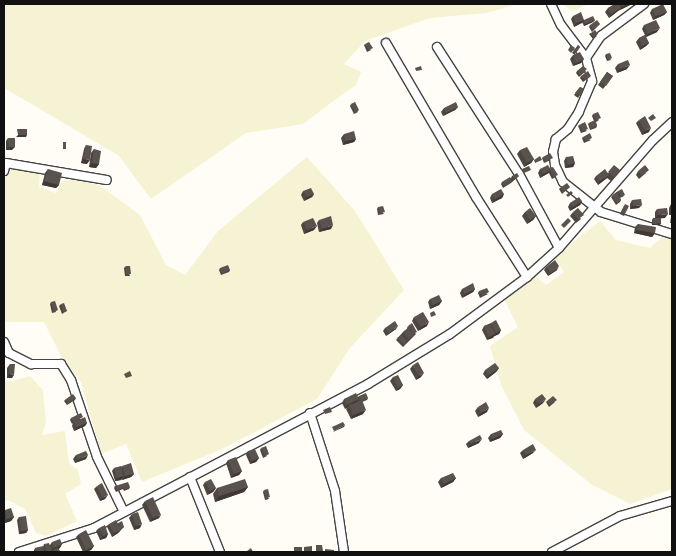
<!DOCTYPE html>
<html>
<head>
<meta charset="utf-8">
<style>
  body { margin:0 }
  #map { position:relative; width:676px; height:556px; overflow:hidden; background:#fffdf5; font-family:"Roboto Serif",serif }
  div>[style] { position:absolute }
  .farmland>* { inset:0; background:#f6f3d4 }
  .roads { filter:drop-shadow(1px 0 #444) drop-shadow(-1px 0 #444) drop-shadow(0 1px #444) drop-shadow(0 -1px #444) }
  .minor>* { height:8px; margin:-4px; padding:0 4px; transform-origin:4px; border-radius:4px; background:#fff }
  .wall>* { inset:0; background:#4d4742 }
  .shaded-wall>* { inset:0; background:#3f3936 }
  .building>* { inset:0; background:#5a524d }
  span { translate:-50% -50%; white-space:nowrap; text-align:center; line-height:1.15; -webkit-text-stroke:5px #fff; paint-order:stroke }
  .frame { position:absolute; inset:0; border:5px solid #111; pointer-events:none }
</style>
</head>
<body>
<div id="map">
  <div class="farmland">
    <i style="clip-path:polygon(4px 4px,518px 4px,487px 13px,430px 18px,365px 41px,344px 64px,361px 72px,356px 85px,336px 99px,303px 124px,246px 133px,151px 199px,118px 155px,4px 88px)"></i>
    <i style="clip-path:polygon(562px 4px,589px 4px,572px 11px)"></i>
    <i style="clip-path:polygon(4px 155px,40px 171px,39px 187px,56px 193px,61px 182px,74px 178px,99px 185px,140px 215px,166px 265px,185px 275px,218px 231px,307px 157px,355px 211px,404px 290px,350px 348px,317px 399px,222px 449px,142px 482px,126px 444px,101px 454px,81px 382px,61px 356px,44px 322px,4px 322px)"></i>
    <i style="clip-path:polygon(600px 221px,616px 240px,650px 248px,663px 236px,672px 239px,672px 489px,630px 504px,592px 485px,524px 430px,501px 385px,490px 346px,518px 327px,503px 297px,534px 275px,546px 285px,564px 272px,554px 257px)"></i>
    <i style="clip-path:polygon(30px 376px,43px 390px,46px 422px,42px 435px,65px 431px,69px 463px,78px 470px,81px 484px,65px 494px,77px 521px,46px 536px,36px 533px,25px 509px,8px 500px,4px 502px,4px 380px,7px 382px)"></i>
  </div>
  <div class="roads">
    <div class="minor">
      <i style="left:551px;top:4px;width:23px;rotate:65deg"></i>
      <i style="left:561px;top:25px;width:41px;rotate:52.9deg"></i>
      <i style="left:586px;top:58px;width:24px;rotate:75deg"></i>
      <i style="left:592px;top:81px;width:34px;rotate:113deg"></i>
      <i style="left:579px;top:112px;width:20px;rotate:123deg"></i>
      <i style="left:568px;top:129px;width:16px;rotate:140deg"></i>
      <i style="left:556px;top:139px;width:13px;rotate:103deg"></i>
      <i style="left:553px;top:152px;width:13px;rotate:81deg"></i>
      <i style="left:555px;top:165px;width:19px;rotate:65deg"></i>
      <i style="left:563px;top:182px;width:48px;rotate:38.3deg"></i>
      <i style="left:601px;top:212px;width:74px;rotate:17.2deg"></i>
      <i style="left:386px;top:43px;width:178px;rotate:59.7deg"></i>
      <i style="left:476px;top:197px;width:95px;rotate:57.5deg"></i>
      <i style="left:437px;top:47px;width:151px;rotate:57.2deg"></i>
      <i style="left:519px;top:174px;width:84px;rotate:61.6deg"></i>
      <i style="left:586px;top:58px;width:27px;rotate:-56deg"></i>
      <i style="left:601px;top:36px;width:54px;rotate:-36.7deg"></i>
      <i style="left:4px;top:171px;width:8px;rotate:-76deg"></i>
      <i style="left:6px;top:163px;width:102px;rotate:9.6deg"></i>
      <i style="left:4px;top:342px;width:12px;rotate:66deg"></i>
      <i style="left:9px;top:353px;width:25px;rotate:27deg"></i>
      <i style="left:31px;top:364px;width:30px"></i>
      <i style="left:61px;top:364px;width:19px;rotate:58deg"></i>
      <i style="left:71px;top:380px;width:81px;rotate:71.3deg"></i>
      <i style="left:97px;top:457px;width:61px;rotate:63.9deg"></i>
      <i style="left:310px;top:413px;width:82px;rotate:72.2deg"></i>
      <i style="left:335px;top:491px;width:62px;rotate:81.6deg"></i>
      <i style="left:190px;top:477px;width:81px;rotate:68.2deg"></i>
      <i style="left:19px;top:552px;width:79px;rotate:-17.7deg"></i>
      <i style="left:94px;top:528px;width:310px;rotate:-27.7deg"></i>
      <i style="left:368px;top:384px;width:96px;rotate:-31.4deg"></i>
      <i style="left:450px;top:334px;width:96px;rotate:-36.5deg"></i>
      <i style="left:527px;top:277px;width:43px;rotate:-42.2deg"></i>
      <i style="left:559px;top:248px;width:143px;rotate:-49deg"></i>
      <i style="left:653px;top:140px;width:26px;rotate:-43deg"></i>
      <i style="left:552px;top:552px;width:77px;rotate:-27.9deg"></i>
      <i style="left:620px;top:516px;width:54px;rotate:-16.1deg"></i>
    </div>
  </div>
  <div class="wall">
    <i style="clip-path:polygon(615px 4px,631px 4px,630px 5px,618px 11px,609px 18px,605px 12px,608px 8px)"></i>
    <i style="clip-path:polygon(652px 9px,667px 12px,664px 15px,653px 20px,650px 13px)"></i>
    <i style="clip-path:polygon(573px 16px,584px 20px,595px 20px,593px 22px,584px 26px,582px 22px,574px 27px,571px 19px)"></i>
    <i style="clip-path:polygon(600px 24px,592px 32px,589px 27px,590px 25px)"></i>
    <i style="clip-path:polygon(644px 25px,657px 32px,646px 37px,649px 43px,646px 46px,640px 50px,636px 42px,639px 38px,645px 35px,642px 29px)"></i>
    <i style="clip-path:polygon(591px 33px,597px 36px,593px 39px,589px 34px)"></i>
    <i style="clip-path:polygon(365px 44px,371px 50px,367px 52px,364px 45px)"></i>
    <i style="clip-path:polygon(578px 45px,580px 47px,575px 54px,584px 59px,581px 63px,573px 66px,570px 59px,573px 55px,575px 55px,572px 53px)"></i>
    <i style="clip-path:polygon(606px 54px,611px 60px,607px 61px,605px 56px)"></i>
    <i style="clip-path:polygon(618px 64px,627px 69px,617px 73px,615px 68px)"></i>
    <i style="clip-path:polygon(577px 71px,586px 71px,579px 77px,576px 73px)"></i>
    <i style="clip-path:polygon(607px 72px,613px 76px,603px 89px,598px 85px)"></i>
    <i style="clip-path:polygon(581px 76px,590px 77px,583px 82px,580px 78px)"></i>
    <i style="clip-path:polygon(580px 87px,584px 89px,578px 98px,574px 95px)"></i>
    <i style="clip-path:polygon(351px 104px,358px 112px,354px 114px,350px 106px)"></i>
    <i style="clip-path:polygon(458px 107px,455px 110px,443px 116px,441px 112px,444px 108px)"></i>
    <i style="clip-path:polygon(593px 114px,599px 120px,596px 122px,597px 126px,596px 128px,590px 130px,588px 124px,589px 123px,594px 121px,592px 116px)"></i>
    <i style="clip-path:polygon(639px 120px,649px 132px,642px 135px,636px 123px)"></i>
    <i style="clip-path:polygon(579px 125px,587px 131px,581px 133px,578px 126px)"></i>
    <i style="clip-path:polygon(344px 134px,356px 139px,354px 142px,343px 145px,341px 138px)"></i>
    <i style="clip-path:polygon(583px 137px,591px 140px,584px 143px,582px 138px)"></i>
    <i style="clip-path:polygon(8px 138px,12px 150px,6px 150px,6px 141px)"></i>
    <i style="clip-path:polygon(86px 145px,87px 164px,81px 163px,84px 149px)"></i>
    <i style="clip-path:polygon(94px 149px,99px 164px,96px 168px,89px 167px,91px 153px)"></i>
    <i style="clip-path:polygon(520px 150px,534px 159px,531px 163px,524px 167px,517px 154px)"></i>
    <i style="clip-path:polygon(543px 157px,551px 160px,544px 163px,542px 158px)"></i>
    <i style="clip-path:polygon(566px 157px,575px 163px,573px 167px,565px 168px,564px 161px)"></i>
    <i style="clip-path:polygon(550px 168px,556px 177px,552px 179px,549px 173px,540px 178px,538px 173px,540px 169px)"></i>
    <i style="clip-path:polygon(48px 169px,59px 185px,56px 188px,42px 185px,45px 173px)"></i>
    <i style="clip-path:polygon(620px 170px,611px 181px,607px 178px,598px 185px,594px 179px,596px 176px)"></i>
    <i style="clip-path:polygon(638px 171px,646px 173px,639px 179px,636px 175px)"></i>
    <i style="clip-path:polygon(512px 176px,519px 176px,511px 183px,503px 188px,501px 184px,502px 182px,511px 178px)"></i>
    <i style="clip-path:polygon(570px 187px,562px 194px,559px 189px,560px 188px)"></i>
    <i style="clip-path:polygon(303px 191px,314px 194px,312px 197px,304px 201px,301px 195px)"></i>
    <i style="clip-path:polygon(618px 191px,624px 196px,620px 198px,621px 200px,620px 202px,616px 205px,611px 197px)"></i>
    <i style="clip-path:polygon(492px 194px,504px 194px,502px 198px,492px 203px,490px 198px)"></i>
    <i style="clip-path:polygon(632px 200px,639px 208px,630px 209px,630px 204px)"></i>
    <i style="clip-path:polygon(582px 201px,580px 205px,570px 211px,568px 207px,570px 203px)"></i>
    <i style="clip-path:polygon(671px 204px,672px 204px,672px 215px,669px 215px,669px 208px)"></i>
    <i style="clip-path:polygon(624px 206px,625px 214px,624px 216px,620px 214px)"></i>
    <i style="clip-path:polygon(378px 207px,384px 214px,378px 215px,377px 209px)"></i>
    <i style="clip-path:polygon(657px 209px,665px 218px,661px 218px,661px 223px,660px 225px,652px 225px,652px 220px,653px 218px,655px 218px,655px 212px)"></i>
    <i style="clip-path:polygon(525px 212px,536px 216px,533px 220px,527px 224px,522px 216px)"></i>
    <i style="clip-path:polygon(573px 212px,581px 219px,576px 223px,570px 216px)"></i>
    <i style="clip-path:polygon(319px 220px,331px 229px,319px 232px,317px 223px)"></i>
    <i style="clip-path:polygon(303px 222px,314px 230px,304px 234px,301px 225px)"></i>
    <i style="clip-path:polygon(638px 224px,655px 233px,652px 237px,634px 233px,635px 227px)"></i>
    <i style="clip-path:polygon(126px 266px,130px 276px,125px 276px,124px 268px)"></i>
    <i style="clip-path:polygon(546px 267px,557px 270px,548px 276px,544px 270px)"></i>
    <i style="clip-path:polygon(220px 268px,230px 270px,229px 272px,221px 275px,219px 270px)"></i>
    <i style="clip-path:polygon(462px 289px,475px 289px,473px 292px,462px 298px,460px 293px)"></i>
    <i style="clip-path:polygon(479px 291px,488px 294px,480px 298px,478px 293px)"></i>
    <i style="clip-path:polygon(430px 299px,442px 301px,439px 305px,430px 309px,428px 302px)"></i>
    <i style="clip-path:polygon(51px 302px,56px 312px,52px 313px,50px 304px)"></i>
    <i style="clip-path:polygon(61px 304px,67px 311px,65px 312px,62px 314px,59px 306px)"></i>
    <i style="clip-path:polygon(414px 317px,427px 326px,418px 331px,412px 321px)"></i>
    <i style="clip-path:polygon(491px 323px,501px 330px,499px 334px,487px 340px,482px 330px,484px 326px)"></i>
    <i style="clip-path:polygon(408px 326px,416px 334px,403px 347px,396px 340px,403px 332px,407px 329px,407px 328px)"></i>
    <i style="clip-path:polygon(385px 328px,396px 329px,386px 336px,383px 331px)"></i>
    <i style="clip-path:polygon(10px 364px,12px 378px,7px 378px,7px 368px)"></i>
    <i style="clip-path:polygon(413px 365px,421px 377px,416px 380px,410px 369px)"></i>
    <i style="clip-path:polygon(499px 368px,496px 372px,487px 379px,483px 374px,485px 370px)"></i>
    <i style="clip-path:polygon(393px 377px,403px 385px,400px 389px,396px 391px,390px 381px)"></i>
    <i style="clip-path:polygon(359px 396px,368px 398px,367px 400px,362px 402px,363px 414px,351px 419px,346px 409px,348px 407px,345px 409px,342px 403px,344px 399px,358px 397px)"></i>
    <i style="clip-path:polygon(76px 398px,75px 400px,67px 405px,64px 401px,66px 399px)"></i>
    <i style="clip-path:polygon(535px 399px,543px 403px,536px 408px,533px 403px)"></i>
    <i style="clip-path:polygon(547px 401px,555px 402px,549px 407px,546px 402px)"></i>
    <i style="clip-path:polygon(478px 407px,487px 412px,478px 417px,475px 411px)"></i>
    <i style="clip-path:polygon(71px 418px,82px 419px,87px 423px,85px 426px,74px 431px,72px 426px,73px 423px,72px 424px,70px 420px)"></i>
    <i style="clip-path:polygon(491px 434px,503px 434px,500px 438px,490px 442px,488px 438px)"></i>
    <i style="clip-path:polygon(469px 441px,479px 443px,468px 448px,466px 444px)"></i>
    <i style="clip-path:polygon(261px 448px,267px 456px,263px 458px,260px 450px)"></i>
    <i style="clip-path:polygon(523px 450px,533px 453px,523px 459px,520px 453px)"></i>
    <i style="clip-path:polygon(248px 451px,259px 458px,256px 462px,250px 464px,246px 455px)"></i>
    <i style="clip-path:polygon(76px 455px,86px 459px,75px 463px,73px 459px)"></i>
    <i style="clip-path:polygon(228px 460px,242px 471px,239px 475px,231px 478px,226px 463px)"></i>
    <i style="clip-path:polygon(122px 466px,134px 474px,131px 477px,122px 480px,122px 479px,121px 480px,115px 481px,112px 471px,114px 468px,121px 467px)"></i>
    <i style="clip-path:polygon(441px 478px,456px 478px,453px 482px,441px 488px,438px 482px)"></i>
    <i style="clip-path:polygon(205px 482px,216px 488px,213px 492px,207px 495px,203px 485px)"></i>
    <i style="clip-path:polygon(97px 486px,105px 499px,100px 501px,94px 489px)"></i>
    <i style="clip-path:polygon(115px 486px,130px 487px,129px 489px,124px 491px,123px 489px,116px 492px,114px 488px)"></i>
    <i style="clip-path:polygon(248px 487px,244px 492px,215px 502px,213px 494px,217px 488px)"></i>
    <i style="clip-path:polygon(264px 490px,269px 499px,265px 500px,263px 492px)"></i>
    <i style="clip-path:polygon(145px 501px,159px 518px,150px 522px,142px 505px)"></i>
    <i style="clip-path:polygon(5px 510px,14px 517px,11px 521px,5px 523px,4px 520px,4px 512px)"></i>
    <i style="clip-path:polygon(132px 514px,140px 528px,134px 530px,129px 518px)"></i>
    <i style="clip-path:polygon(19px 517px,28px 530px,26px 533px,19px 534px,17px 520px)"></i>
    <i style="clip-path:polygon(118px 523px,124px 527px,118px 533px,112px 537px,107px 527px,109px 524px)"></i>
    <i style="clip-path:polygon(99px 528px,108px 534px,106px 538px,100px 540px,96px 531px)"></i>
    <i style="clip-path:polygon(79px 534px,94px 546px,91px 550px,86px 552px,83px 552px,76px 537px)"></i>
    <i style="clip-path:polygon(52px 542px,62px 544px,59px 549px,60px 552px,34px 552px,34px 550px,35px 548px,43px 547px,44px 544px,50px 545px)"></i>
  </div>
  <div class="shaded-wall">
    <i style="clip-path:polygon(628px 4px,631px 4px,630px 5px,620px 10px,622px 6px)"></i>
    <i style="clip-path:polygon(621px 8px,618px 11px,609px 18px,611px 14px)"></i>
    <i style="clip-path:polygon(667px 12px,664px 15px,653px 20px,656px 16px)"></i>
    <i style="clip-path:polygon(584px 20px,582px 23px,574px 27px,576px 23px)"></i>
    <i style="clip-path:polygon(595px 20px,593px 22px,584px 26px,585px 24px)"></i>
    <i style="clip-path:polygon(660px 28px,657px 32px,646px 37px,648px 34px)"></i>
    <i style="clip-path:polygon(649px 43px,646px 46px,640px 50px,642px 46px)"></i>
    <i style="clip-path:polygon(584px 59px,581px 63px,573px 66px,576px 63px)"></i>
    <i style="clip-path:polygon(630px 65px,627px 69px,617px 73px,620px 69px)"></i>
    <i style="clip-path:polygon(458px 107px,455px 110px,443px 116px,446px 113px)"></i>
    <i style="clip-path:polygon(651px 128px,649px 132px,642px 135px,645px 131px)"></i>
    <i style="clip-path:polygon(18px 135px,27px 135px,26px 137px,16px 137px)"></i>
    <i style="clip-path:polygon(356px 139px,354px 142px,343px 145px,345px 141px)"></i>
    <i style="clip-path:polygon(9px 147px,15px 147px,12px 150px,6px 150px)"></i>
    <i style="clip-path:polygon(83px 159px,90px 160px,87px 164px,81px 163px)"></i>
    <i style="clip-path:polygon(534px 159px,531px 163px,524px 167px,527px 163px)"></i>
    <i style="clip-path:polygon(92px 163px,99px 164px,96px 168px,89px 167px)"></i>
    <i style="clip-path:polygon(575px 163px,573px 167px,565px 168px,568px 165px)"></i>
    <i style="clip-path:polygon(551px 170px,548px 173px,540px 178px,543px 174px)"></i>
    <i style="clip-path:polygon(609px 175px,607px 178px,598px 185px,600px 181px)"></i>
    <i style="clip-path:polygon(44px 181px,59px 185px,56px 188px,42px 185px)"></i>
    <i style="clip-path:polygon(314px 194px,312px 197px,304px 201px,307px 197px)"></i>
    <i style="clip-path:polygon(504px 194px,502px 198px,492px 203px,495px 199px)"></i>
    <i style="clip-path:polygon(582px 201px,580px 205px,570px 211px,573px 207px)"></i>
    <i style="clip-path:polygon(642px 205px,639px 208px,630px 209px,633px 206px)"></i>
    <i style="clip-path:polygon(668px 214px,665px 218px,655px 219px,658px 215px)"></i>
    <i style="clip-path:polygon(536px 216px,533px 220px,527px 224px,530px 220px)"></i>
    <i style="clip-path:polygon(661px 223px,660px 225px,652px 225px,653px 224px)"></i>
    <i style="clip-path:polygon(333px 225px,331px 229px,319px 232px,322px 229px)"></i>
    <i style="clip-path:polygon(317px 226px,314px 230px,304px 234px,307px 230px)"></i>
    <i style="clip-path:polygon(637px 230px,655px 233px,652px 237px,634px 233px)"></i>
    <i style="clip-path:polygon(559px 266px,557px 270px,548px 276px,551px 273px)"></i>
    <i style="clip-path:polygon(475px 289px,473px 292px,462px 298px,465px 294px)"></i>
    <i style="clip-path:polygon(442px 301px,439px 305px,430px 309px,433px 305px)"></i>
    <i style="clip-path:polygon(429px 322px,427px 326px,418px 331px,421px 327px)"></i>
    <i style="clip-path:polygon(398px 326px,396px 329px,386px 336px,389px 333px)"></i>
    <i style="clip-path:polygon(501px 330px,499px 334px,494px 336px,496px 333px)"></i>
    <i style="clip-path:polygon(495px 334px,493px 338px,487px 340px,489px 337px)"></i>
    <i style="clip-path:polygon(499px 368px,496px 372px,487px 379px,489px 375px)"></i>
    <i style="clip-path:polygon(424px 373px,421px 377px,416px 380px,419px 376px)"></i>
    <i style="clip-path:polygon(9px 374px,14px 375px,12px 378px,7px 378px)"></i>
    <i style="clip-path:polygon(403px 385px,400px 389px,396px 391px,398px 388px)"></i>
    <i style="clip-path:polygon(359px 399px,356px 403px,349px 405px,348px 407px,345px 409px,347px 405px)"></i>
    <i style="clip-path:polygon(546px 399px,543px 403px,536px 408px,539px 404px)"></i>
    <i style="clip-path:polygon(489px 408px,487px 412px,478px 417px,481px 413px)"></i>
    <i style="clip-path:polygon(366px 410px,363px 414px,351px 419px,353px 415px)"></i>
    <i style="clip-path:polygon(87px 423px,85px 426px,74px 431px,77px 427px)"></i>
    <i style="clip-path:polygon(345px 425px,344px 427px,333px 432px,334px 431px)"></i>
    <i style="clip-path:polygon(503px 434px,500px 438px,490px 442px,492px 439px)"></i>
    <i style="clip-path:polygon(482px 439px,479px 443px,468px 448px,471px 444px)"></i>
    <i style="clip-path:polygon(536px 450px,533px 453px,523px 459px,526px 455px)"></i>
    <i style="clip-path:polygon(88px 455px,86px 459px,75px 463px,78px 460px)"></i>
    <i style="clip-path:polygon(259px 458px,256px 462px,250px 464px,252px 461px)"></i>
    <i style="clip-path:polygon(242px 471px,239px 475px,231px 478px,234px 474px)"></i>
    <i style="clip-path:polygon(134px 474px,131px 477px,122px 480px,125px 476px)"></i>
    <i style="clip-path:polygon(123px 476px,121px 480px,115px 481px,117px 478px)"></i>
    <i style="clip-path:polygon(456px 478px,453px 482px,441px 488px,444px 484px)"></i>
    <i style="clip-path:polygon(248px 487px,244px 492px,215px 502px,219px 496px)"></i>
    <i style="clip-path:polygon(216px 488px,213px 492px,207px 495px,210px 491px)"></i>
    <i style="clip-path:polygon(108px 495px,105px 499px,100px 501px,102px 498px)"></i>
    <i style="clip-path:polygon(161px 515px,159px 518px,150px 522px,153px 518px)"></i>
    <i style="clip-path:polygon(14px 517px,11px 521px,5px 523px,7px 519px)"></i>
    <i style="clip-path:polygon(142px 524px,140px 528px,134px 530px,136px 526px)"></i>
    <i style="clip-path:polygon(28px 530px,26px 533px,19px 534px,21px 531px)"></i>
    <i style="clip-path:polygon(121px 530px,118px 533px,112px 537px,114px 533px)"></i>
    <i style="clip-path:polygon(108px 534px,106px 538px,100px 540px,103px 536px)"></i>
    <i style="clip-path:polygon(62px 544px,60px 548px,53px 551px,53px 550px,51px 551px,54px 548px)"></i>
    <i style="clip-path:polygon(94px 546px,91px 550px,84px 552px,86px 550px)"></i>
  </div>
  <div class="building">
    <i style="clip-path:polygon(615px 4px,619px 4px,621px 8px,611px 14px,608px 8px)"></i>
    <i style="clip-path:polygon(621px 4px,628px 4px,622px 6px)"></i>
    <i style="clip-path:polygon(663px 4px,667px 12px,656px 16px,652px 9px)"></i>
    <i style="clip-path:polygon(581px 12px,584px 20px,576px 23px,573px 16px)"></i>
    <i style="clip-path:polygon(593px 16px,595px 20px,585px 24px,584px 20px)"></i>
    <i style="clip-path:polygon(597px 20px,600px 24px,593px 30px,590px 25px)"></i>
    <i style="clip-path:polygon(656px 20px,660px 28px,648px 34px,644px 25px)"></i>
    <i style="clip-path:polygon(595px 30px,598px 34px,594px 37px,591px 33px)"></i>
    <i style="clip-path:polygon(645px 35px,649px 43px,642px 46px,639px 38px)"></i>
    <i style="clip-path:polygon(369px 42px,373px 48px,369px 50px,365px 44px)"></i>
    <i style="clip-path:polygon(571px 45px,575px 48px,571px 53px,568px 50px)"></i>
    <i style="clip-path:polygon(578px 45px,580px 47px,576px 53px,574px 51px)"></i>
    <i style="clip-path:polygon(580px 52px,584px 59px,576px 63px,573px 55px)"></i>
    <i style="clip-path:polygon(610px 53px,612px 58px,608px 60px,606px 54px)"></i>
    <i style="clip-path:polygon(628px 60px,630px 65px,620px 69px,618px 64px)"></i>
    <i style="clip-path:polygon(421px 66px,422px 70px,416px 71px,415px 68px)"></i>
    <i style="clip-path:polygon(583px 66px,587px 69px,580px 75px,577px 71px)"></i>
    <i style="clip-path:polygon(588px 71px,591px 76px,585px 80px,581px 76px)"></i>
    <i style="clip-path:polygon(607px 72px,613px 76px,606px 86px,600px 82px)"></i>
    <i style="clip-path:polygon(580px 87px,584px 89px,580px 96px,575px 93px)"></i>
    <i style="clip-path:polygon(355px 102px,359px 110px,355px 113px,351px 104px)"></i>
    <i style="clip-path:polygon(456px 102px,458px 107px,446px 113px,444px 108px)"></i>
    <i style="clip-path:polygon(598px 112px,601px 118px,596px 120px,593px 114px)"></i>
    <i style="clip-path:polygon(653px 114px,656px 118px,651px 121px,648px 118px)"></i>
    <i style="clip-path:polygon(645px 116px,651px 128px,645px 131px,639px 120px)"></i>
    <i style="clip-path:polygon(595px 120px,597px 126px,591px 128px,589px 123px)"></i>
    <i style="clip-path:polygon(585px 122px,588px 129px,583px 131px,579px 125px)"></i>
    <i style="clip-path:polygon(17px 129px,27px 129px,27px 135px,18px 135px)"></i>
    <i style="clip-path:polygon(354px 131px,356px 139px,345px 141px,344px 134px)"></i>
    <i style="clip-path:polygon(590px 133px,592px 138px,586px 141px,583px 137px)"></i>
    <i style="clip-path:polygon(8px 138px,15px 138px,15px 147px,9px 147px)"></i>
    <i style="clip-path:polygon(63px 142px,66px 142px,66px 149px,63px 149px)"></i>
    <i style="clip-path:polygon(86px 145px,92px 146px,90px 160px,83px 159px)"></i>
    <i style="clip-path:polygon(527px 147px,534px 159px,527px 163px,520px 150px)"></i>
    <i style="clip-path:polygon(94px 149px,101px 151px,99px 164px,92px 163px)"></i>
    <i style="clip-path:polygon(550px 153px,553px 158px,545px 162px,543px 157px)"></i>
    <i style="clip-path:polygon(540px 156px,542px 160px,535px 163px,534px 160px)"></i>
    <i style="clip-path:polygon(573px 156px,575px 163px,568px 165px,566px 157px)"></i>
    <i style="clip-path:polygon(548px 165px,551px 170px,543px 174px,540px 169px)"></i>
    <i style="clip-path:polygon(614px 165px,620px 170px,614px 177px,608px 172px)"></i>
    <i style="clip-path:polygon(645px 165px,649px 170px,642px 176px,638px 171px)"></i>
    <i style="clip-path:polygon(529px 166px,531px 170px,524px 173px,522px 169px)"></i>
    <i style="clip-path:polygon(553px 167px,558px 175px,553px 177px,550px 170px,551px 170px,550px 168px)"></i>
    <i style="clip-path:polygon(48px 169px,62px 173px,59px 185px,44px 181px)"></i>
    <i style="clip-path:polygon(605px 169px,609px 175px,600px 181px,596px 176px)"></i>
    <i style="clip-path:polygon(517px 173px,519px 176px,514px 179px,512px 176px)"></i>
    <i style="clip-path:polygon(510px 177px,512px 181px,504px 186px,502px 182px)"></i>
    <i style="clip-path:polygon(567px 183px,570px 187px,563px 192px,560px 188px)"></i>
    <i style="clip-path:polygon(311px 188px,314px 194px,307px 197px,303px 191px)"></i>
    <i style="clip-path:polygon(501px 189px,504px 194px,495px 199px,492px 194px)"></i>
    <i style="clip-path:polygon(622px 189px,625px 195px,621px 197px,618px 191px)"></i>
    <i style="clip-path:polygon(571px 191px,573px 193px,568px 197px,566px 195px)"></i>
    <i style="clip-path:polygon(617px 192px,621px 200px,617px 203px,612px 195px)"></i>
    <i style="clip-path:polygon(579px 197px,582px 201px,573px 207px,570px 203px)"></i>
    <i style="clip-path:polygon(641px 199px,642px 205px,633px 206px,632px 200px)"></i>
    <i style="clip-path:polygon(625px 204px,629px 206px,625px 214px,621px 212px)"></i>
    <i style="clip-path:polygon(383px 206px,385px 212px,380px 213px,378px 207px)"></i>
    <i style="clip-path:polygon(530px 208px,536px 216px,530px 220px,525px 212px)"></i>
    <i style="clip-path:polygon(578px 208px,584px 215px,578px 219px,573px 212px)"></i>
    <i style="clip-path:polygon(667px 208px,668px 214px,658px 215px,657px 209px)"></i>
    <i style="clip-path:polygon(331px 216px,333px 225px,322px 229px,319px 220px)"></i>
    <i style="clip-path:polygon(671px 217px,672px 217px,672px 223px,670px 223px)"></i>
    <i style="clip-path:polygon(313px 218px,317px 226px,307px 230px,303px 222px)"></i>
    <i style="clip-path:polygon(568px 218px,571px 221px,564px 228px,561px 225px)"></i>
    <i style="clip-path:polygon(653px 218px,661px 218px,661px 223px,653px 224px)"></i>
    <i style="clip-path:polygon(638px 224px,656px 227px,655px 233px,637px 230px)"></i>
    <i style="clip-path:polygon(555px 260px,559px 266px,551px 273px,546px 267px)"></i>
    <i style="clip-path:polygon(228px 265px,230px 270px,222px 274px,220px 268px)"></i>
    <i style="clip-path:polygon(126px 266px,130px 266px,131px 274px,126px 274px)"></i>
    <i style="clip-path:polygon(473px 283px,475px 289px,465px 294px,462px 289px)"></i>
    <i style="clip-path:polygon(487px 288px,489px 292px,482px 296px,479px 291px)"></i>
    <i style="clip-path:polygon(439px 295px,442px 301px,433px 305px,430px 299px)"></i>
    <i style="clip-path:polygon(55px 301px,58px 310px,54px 312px,51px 302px)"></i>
    <i style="clip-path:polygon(64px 303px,67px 311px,63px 312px,61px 304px)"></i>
    <i style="clip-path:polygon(434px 311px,436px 315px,431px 317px,430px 313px)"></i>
    <i style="clip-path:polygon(423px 312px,429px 322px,421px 327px,414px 317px)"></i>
    <i style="clip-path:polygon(496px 320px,501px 330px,496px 333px,491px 323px)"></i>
    <i style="clip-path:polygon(395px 321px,398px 326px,389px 333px,385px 328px)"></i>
    <i style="clip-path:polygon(412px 323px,417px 332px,413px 334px,408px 326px)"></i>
    <i style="clip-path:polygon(490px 324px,495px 334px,489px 337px,484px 326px)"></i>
    <i style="clip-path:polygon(408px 328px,414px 335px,409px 339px,403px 332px)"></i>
    <i style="clip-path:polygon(401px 335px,407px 341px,404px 345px,397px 338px)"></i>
    <i style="clip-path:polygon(418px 362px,424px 373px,419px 376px,413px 365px)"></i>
    <i style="clip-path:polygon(495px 363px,499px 368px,489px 375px,485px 370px)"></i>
    <i style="clip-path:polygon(10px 364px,15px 364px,14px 375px,9px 374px)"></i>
    <i style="clip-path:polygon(130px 371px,132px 376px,126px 378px,124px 374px)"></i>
    <i style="clip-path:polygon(398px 375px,403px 385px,398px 388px,393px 377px)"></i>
    <i style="clip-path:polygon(356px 393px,359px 399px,347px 405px,344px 399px)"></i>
    <i style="clip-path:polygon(366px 393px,368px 398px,362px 401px,362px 400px,360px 401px,359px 396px)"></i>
    <i style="clip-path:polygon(73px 394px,76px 398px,68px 403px,66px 399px)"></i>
    <i style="clip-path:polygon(542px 394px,546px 399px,539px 404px,535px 399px)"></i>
    <i style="clip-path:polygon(553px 396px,557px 400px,550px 405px,547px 401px)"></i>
    <i style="clip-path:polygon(362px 400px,366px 410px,353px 415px,349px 405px)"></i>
    <i style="clip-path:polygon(486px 402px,489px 408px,481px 413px,478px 407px)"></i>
    <i style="clip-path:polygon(330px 407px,332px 412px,325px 414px,323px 410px)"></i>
    <i style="clip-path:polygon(81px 413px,83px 417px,73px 422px,71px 418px)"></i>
    <i style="clip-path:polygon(85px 417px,87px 423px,77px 427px,74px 422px)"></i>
    <i style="clip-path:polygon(343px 422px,345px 425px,334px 431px,332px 427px)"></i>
    <i style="clip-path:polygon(501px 430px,503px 434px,492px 439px,491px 434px)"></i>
    <i style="clip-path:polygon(480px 435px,482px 439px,471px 444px,469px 441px)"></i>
    <i style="clip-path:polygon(533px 444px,536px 450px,526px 455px,523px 450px)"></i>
    <i style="clip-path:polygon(266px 446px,269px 454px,265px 456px,261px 448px)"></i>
    <i style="clip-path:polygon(255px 449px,259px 458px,252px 461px,248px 451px)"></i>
    <i style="clip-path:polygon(86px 451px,88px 455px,78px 460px,76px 455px)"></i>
    <i style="clip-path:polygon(236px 457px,242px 471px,234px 474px,228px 460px)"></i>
    <i style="clip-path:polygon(131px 463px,134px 474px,125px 476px,122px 466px)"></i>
    <i style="clip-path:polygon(121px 466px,123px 476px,117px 478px,114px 468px)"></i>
    <i style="clip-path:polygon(453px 473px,456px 478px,444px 484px,441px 478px)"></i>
    <i style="clip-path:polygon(211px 479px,216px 488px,210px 491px,205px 482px)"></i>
    <i style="clip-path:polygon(245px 479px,248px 487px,219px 496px,217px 488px)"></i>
    <i style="clip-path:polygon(128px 482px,130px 487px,125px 489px,124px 487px,117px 490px,115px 486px)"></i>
    <i style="clip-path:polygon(102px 483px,108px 495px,102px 498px,97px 486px)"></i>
    <i style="clip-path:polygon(268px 489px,270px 497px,266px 498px,264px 490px)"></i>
    <i style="clip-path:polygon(153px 497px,161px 515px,153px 518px,145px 501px)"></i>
    <i style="clip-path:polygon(11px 508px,14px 517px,7px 519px,5px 510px)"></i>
    <i style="clip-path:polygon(138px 512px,142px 524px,136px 526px,132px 514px)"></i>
    <i style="clip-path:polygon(26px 516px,28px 530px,21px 531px,19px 517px)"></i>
    <i style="clip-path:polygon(116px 520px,121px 530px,114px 533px,109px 524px)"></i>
    <i style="clip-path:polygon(122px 521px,124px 527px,121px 529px,118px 523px)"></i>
    <i style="clip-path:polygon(105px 525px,108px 534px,103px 536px,99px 528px)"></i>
    <i style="clip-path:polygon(86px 530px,94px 546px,86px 550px,79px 534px)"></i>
    <i style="clip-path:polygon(60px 539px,62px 544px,54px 548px,52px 542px)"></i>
    <i style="clip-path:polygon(49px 543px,52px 552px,47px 552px,44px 544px)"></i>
    <i style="clip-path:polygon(316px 545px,322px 545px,323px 551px,316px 551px)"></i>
    <i style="clip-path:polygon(43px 546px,44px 551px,42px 552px,36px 552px,35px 548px)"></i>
    <i style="clip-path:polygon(312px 546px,312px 552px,304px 552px,304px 547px)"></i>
    <i style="clip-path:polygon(294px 547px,302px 547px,302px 552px,294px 552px)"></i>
    <i style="clip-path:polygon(58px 548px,60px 552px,54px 552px,53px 550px)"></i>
    <i style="clip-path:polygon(251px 548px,253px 552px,247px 552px,247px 551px)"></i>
    <i style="clip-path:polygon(325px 549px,334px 550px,334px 552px,325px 552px)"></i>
  </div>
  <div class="frame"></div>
</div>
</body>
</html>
